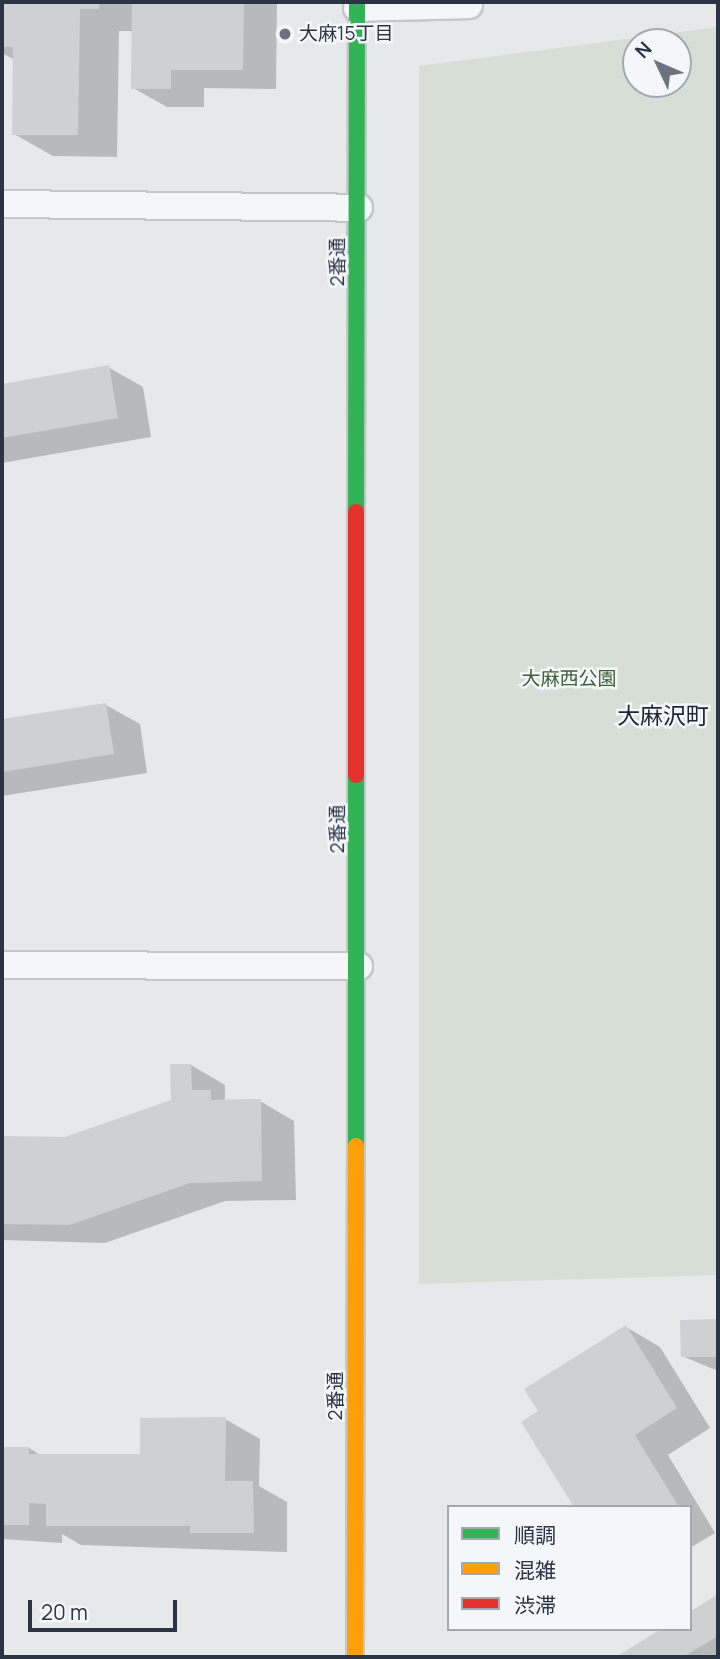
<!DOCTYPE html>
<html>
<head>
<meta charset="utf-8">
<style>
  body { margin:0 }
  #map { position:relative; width:720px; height:1659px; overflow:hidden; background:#e6e8ea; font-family:Manrope,"Noto Sans JP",sans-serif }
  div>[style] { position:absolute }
  .green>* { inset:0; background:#d6ded6 }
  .shadow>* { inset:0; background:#0003 }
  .building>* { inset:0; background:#ced0d3 }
  .roads { filter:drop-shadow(2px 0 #c4c6c8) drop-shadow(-2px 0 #c4c6c8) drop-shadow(0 2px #c4c6c8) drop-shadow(0 -2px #c4c6c8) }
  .lane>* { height:26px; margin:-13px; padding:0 13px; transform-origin:13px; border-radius:13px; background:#f5f6f7 }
  .fast>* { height:16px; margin:-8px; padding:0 8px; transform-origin:8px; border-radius:8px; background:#30b455 }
  .slow>* { height:16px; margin:-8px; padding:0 8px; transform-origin:8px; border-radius:8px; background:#ff9f0a }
  .jam>* { height:16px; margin:-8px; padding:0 8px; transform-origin:8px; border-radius:8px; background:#e5322d }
  .dots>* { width:19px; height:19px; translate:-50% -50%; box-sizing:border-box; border:4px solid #f4f6f9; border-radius:50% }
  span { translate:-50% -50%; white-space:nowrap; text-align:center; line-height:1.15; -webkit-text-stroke:5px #f4f6f9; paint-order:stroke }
  .poi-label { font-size:19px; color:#2b3445 }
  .left { translate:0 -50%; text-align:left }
  .street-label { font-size:19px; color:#2b3445 }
  .park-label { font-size:19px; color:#3f6138 }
  .quarter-label { font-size:23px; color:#1d2536 }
  .frame { position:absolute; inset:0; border:4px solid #2b3445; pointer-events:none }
  .legend { position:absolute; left:447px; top:1505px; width:245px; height:126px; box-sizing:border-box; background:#f4f6f9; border:2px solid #a4a8b1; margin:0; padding:9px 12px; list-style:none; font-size:21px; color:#2b3445 }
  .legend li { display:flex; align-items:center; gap:14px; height:35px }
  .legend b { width:35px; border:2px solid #a4a8b1 }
  .north { position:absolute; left:622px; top:28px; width:70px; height:70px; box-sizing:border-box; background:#f4f6f9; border:2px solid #a4a8b1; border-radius:50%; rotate:314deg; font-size:19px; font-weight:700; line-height:28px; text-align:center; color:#2b3445 }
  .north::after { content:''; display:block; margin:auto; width:24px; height:32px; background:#6c737f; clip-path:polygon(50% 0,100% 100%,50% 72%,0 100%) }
  .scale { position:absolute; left:28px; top:1600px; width:149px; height:32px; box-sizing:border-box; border:4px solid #2b3445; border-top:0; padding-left:9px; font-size:21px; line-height:24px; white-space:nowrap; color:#2b3445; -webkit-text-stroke:5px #f4f6f9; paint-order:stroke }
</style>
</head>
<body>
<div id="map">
  <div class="green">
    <i style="clip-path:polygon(evenodd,718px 27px,718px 1275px,419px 1284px,419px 66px,718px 27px,636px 42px,678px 42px,678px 84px,636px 84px,636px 42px)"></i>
  </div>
  <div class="shadow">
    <i style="clip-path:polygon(2px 2px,277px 2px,276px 89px,204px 88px,204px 107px,167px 107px,133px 88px,134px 31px,119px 31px,117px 157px,53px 156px,14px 134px,15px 60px,2px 53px)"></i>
    <i style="clip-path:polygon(108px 367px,143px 387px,151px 437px,2px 463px,2px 386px)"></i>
    <i style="clip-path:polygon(106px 705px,140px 724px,147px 773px,2px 796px,2px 721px)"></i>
    <i style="clip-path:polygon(191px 1065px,225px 1085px,225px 1100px,260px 1101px,294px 1121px,296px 1200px,225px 1201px,105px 1243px,2px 1240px,2px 1138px,65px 1139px,173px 1101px)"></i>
    <i style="clip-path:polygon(682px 1321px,718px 1321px,718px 1371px,682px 1356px)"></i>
    <i style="clip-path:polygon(626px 1327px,660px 1347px,710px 1428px,668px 1455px,715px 1533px,690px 1548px,690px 1507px,576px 1507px,540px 1412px)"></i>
    <i style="clip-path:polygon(225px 1419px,260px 1439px,259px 1486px,287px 1502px,287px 1552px,81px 1545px,62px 1534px,62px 1543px,2px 1539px,2px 1448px,29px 1448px,42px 1456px,142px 1455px)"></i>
    <i style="clip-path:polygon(718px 1596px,718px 1657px,619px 1657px,665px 1629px,690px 1629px,690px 1614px)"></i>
  </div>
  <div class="building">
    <i style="clip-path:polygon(2px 2px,99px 2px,99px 9px,80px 9px,78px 135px,12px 135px,13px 47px,2px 47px)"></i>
    <i style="clip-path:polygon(132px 2px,244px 2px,243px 70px,171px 70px,171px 89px,131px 89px)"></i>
    <i style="clip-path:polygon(109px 365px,118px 418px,2px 438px,2px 384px)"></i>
    <i style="clip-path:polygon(106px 703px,114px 754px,2px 772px,2px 719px)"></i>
    <i style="clip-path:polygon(170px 1064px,191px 1064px,192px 1090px,211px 1090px,211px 1100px,261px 1099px,262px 1181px,190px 1183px,70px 1225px,2px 1224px,2px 1136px,65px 1137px,171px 1100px)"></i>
    <i style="clip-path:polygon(718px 1319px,718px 1357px,681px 1357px,680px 1320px)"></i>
    <i style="clip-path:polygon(626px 1325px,677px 1408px,635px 1435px,679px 1507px,574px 1507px,521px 1422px,538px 1411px,524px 1389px)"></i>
    <i style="clip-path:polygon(226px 1417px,225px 1481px,253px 1481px,254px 1533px,190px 1533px,190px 1526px,46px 1526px,46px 1504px,29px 1503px,29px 1525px,2px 1525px,2px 1447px,29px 1447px,29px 1454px,140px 1454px,140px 1418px)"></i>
    <i style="clip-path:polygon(718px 1594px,718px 1636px,683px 1657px,616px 1657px,661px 1629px,690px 1629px,690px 1612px)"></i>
  </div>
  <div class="roads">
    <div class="lane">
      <i style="left:357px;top:8px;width:112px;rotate:-1.5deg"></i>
      <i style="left:2px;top:204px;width:357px;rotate:0.6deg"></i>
      <i style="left:2px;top:965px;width:357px;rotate:0.2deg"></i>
    </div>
    <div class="fast">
      <i style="left:356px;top:512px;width:510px;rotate:-89.89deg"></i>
      <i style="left:356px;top:1146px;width:371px;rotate:-90deg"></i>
    </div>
    <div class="slow">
      <i style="left:355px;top:1657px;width:511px;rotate:-89.89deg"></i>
    </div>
    <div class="jam">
      <i style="left:356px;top:775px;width:263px;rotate:-90deg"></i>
    </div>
  </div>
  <div class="dots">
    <i style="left:285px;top:34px;background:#6c737f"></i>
  </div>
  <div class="poi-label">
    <span class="left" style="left:299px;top:34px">大麻15丁目</span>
  </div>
  <div class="street-label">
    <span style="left:338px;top:262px;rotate:-90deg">2番通</span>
    <span style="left:338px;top:829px;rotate:-90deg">2番通</span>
    <span style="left:336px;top:1396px;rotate:-90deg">2番通</span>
  </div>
  <div class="park-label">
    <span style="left:569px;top:679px">大麻西公園</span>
  </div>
  <div class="quarter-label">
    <span style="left:663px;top:715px">大麻沢町</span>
  </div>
  <div class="frame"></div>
  <ul class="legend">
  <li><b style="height:9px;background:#30b455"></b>順調</li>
  <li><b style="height:9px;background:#ff9f0a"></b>混雑</li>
  <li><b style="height:9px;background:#e5322d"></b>渋滞</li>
  </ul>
  <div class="north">N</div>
  <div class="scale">20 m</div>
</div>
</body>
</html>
